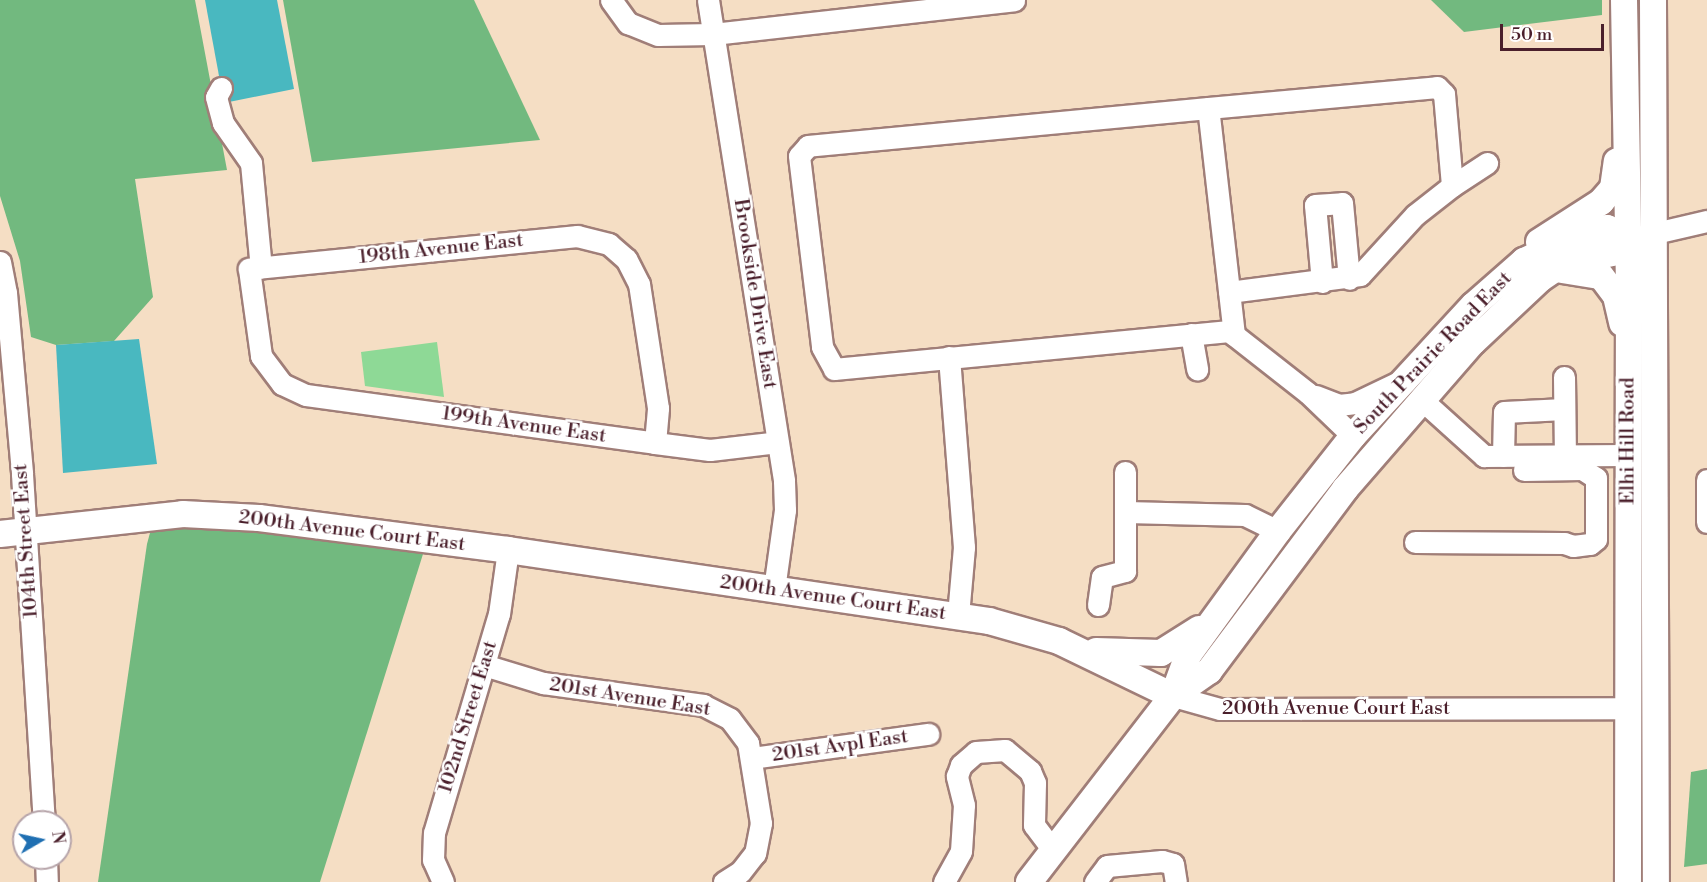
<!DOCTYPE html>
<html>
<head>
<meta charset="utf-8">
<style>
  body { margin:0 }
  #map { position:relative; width:1707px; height:882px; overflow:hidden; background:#f5dec4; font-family:"Libre Bodoni",serif }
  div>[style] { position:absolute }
  .green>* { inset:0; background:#8ed996 }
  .forest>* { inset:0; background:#72b97f }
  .water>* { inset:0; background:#49b8c0 }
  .roads { filter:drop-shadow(2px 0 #a07e78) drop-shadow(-2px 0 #a07e78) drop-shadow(0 2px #a07e78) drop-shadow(0 -2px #a07e78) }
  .minor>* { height:21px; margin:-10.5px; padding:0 10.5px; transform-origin:10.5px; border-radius:10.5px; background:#fff }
  .major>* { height:26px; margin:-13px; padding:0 13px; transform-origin:13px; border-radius:13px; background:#fff }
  span { translate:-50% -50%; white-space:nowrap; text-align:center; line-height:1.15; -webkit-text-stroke:5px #fff; paint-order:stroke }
  .street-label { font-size:20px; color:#4a1f2b }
  .north { position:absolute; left:12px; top:810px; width:60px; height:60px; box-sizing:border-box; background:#fff; border:2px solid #b7a5aa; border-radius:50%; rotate:81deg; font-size:16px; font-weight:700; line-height:24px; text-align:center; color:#4a1f2b }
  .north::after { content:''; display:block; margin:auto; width:21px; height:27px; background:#1f6fb2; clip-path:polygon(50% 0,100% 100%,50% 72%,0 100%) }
  .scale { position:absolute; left:1500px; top:24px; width:104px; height:27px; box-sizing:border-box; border:3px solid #4a1f2b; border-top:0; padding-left:8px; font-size:18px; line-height:21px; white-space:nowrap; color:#4a1f2b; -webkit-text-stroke:4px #fff; paint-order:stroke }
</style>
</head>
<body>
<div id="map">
  <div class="green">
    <i style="clip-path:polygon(437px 342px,444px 397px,365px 386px,361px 352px)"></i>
  </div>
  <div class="forest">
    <i style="clip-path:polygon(0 0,195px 0,227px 170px,135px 179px,153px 297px,114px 341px,56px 345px,31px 337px,20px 261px,0 196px)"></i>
    <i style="clip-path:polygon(283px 0,474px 0,540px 140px,312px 162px)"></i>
    <i style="clip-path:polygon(1431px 0,1602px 0,1602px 15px,1464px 32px)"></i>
    <i style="clip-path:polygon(193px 524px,362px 542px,423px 554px,320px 882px,98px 882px,147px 544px,151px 529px)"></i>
    <i style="clip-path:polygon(1707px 769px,1707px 864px,1684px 867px,1691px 772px)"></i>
  </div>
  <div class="water">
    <i style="clip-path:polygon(205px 0,277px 0,294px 89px,224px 103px)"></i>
    <i style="clip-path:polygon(139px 339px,157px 464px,63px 473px,56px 345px)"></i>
  </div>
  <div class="roads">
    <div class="minor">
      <i style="left:611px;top:0;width:29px;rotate:54deg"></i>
      <i style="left:628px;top:23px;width:32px;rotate:22deg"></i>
      <i style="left:658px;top:35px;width:55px;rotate:-1deg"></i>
      <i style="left:713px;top:34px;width:303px;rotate:-6.4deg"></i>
      <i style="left:708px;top:0;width:487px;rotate:81deg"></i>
      <i style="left:784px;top:481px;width:29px;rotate:88deg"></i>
      <i style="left:785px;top:510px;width:80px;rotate:97.9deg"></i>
      <i style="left:221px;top:88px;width:10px;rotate:119deg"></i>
      <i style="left:216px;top:97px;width:27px;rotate:75deg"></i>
      <i style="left:223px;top:123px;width:49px;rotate:55deg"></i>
      <i style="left:251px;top:163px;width:105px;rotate:84.6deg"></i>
      <i style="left:1208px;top:108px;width:230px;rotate:-5.2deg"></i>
      <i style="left:1437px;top:87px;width:10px;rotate:45deg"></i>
      <i style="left:1444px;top:94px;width:92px;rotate:85deg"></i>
      <i style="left:1452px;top:186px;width:47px;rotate:141.9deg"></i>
      <i style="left:1415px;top:215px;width:81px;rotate:132.5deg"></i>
      <i style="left:1360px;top:275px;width:132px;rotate:172.6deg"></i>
      <i style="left:1452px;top:186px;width:42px;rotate:-33.3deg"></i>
      <i style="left:1638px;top:237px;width:71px;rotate:-13.1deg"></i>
      <i style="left:0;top:262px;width:32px;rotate:79deg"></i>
      <i style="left:6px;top:293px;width:182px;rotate:84.9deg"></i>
      <i style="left:22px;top:474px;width:349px;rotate:86.4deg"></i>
      <i style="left:1322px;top:282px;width:77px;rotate:-95.2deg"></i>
      <i style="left:1315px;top:205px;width:27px;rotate:-4deg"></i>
      <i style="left:1342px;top:203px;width:76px;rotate:84.7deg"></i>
      <i style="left:1191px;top:334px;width:36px;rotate:80deg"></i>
      <i style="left:1234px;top:335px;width:228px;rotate:-96.5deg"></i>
      <i style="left:1208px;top:108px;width:402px;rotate:174.6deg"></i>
      <i style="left:808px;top:146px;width:13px;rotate:132deg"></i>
      <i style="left:799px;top:156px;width:192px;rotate:83.1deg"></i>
      <i style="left:822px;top:347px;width:25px;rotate:61deg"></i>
      <i style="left:834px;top:369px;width:397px;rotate:-5.5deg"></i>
      <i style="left:1229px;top:331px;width:100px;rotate:38.1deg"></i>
      <i style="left:1308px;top:393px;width:62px;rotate:43.7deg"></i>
      <i style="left:949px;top:357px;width:191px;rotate:85.5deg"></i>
      <i style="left:964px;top:547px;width:68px;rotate:95deg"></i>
      <i style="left:1564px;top:377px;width:79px;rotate:89.3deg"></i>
      <i style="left:1316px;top:396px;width:25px;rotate:21deg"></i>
      <i style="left:1339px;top:405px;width:16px;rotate:-7deg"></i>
      <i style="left:1355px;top:403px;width:51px;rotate:-25.6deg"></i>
      <i style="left:1422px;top:400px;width:84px;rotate:42.1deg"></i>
      <i style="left:1484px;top:456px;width:144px;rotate:-0.4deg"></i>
      <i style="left:655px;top:443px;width:35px;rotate:-85deg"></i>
      <i style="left:658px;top:408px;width:125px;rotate:-98.7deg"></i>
      <i style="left:639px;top:284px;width:28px;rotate:-117deg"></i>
      <i style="left:626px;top:259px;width:23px;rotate:-139deg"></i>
      <i style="left:609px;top:244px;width:33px;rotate:-166deg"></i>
      <i style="left:577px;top:236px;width:330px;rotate:174.3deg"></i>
      <i style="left:249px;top:269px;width:88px;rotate:82.1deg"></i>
      <i style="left:261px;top:356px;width:35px;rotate:53deg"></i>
      <i style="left:282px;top:384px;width:26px;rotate:25deg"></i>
      <i style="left:306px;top:395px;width:352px;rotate:7.8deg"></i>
      <i style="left:655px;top:443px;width:55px;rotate:7.3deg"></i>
      <i style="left:710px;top:450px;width:68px;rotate:-6.7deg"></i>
      <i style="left:1503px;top:456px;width:44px;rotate:-88.7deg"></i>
      <i style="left:1504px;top:412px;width:60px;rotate:-2.9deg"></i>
      <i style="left:1707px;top:480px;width:42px;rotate:90deg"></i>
      <i style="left:1126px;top:512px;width:119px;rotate:1.4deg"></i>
      <i style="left:1245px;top:515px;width:37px;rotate:26deg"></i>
      <i style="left:1415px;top:542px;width:149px;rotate:0.4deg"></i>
      <i style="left:1564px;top:543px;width:9px;rotate:18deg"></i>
      <i style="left:1573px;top:546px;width:17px;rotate:-7deg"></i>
      <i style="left:1590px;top:544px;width:8px;rotate:-40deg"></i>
      <i style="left:1596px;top:539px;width:61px;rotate:-90deg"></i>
      <i style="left:1596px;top:478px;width:17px;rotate:-147deg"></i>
      <i style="left:1582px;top:469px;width:58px;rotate:179deg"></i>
      <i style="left:1098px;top:605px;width:28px;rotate:-82deg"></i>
      <i style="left:1102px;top:577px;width:24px;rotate:-15deg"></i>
      <i style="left:1125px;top:571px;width:99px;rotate:-90deg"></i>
      <i style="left:484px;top:665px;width:62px;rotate:17deg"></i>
      <i style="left:543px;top:683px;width:162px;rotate:7.8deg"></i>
      <i style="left:703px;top:705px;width:30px;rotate:27deg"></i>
      <i style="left:730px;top:719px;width:30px;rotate:53deg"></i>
      <i style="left:748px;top:743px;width:81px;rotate:80.8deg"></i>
      <i style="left:761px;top:823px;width:31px;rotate:101deg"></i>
      <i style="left:755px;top:853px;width:24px;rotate:128deg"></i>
      <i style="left:740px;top:872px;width:19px;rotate:148deg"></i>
      <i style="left:1173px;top:696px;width:49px;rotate:15.5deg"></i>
      <i style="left:1220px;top:709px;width:408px;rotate:-0.1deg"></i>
      <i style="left:752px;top:758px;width:178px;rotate:-7.8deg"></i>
      <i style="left:46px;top:858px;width:24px;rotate:88deg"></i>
      <i style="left:443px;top:882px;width:24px;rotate:-114deg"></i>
      <i style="left:433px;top:860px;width:27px;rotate:-88deg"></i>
      <i style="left:434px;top:833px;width:228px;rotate:-73.5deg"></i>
      <i style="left:499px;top:614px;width:65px;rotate:-82deg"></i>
      <i style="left:944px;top:882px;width:35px;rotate:-61deg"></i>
      <i style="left:961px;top:851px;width:46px;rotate:-86.3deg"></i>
      <i style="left:964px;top:805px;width:30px;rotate:-104deg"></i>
      <i style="left:957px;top:776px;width:12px;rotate:-70deg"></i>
      <i style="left:961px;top:765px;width:20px;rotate:-41deg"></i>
      <i style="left:976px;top:752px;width:29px;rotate:-4deg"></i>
      <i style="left:1005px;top:750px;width:33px;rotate:40deg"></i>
      <i style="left:1030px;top:771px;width:13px;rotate:67deg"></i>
      <i style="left:1035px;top:783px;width:42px;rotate:91.4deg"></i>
      <i style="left:1034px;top:825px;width:31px;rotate:53deg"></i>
      <i style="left:1095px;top:882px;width:20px;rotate:-53deg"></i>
      <i style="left:1107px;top:866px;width:55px;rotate:-5.2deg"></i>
      <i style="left:1162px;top:861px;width:11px;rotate:15deg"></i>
      <i style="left:1173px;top:864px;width:18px;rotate:81deg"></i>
    </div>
    <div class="major">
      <i style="left:1624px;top:0;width:287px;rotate:89deg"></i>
      <i style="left:1629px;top:287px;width:595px;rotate:90.1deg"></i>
      <i style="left:1653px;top:0;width:882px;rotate:89.81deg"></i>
      <i style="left:1539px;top:242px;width:74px;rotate:-32.8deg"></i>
      <i style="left:1601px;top:202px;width:18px;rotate:-49deg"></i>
      <i style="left:1613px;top:188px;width:27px;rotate:-82deg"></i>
      <i style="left:1562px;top:270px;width:39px;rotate:9deg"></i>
      <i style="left:1601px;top:276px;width:25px;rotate:53deg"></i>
      <i style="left:1616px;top:296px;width:28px;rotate:77deg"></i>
      <i style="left:0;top:534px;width:184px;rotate:-6.2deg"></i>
      <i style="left:183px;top:514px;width:76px;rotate:3deg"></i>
      <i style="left:259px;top:518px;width:251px;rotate:7.3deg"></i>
      <i style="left:508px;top:550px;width:486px;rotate:8.4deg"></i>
      <i style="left:989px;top:621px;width:73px;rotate:15.9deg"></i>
      <i style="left:1059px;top:641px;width:127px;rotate:25.8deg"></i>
      <i style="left:1096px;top:651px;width:65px;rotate:1.8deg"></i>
      <i style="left:1161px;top:653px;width:45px;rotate:-32.3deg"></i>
      <i style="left:1173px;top:696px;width:44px;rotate:-69.9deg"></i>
      <i style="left:1188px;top:655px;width:153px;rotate:-54deg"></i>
      <i style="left:1278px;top:531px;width:121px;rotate:-51.7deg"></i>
      <i style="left:1353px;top:436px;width:178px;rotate:-47.3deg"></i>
      <i style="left:1474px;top:305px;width:67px;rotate:-41.3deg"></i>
      <i style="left:1524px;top:261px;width:29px;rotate:-25deg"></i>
      <i style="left:1550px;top:249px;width:61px;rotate:-20.2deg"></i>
      <i style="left:1607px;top:228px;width:24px;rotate:28deg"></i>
      <i style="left:1029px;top:882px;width:235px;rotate:-52.3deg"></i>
      <i style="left:1173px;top:696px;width:44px;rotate:-34.8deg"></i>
      <i style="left:1209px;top:671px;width:227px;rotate:-53.2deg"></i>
      <i style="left:1345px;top:489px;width:195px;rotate:-49deg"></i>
      <i style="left:1473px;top:342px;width:92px;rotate:-43.2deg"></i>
      <i style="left:1540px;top:279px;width:25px;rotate:-34deg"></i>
      <i style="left:1561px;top:265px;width:52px;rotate:-13.2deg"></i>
      <i style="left:1612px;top:253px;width:21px;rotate:-41deg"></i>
    </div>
  </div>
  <div class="street-label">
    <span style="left:441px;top:249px;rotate:-6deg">198th Avenue East</span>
    <span style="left:755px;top:294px;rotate:81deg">Brookside Drive East</span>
    <span style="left:1433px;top:353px;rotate:-46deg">South Prairie Road East</span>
    <span style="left:524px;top:425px;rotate:8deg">199th Avenue East</span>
    <span style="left:1628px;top:441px;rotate:-90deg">Elhi Hill Road</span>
    <span style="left:352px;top:531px;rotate:7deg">200th Avenue Court East</span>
    <span style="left:26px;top:541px;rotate:-94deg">104th Street East</span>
    <span style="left:833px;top:598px;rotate:8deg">200th Avenue Court East</span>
    <span style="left:630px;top:697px;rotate:9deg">201st Avenue East</span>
    <span style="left:1336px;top:708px">200th Avenue Court East</span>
    <span style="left:468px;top:717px;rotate:-73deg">102nd Street East</span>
    <span style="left:840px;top:746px;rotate:-8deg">201st Avpl East</span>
  </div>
  <div class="north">N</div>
  <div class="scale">50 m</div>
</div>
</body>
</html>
